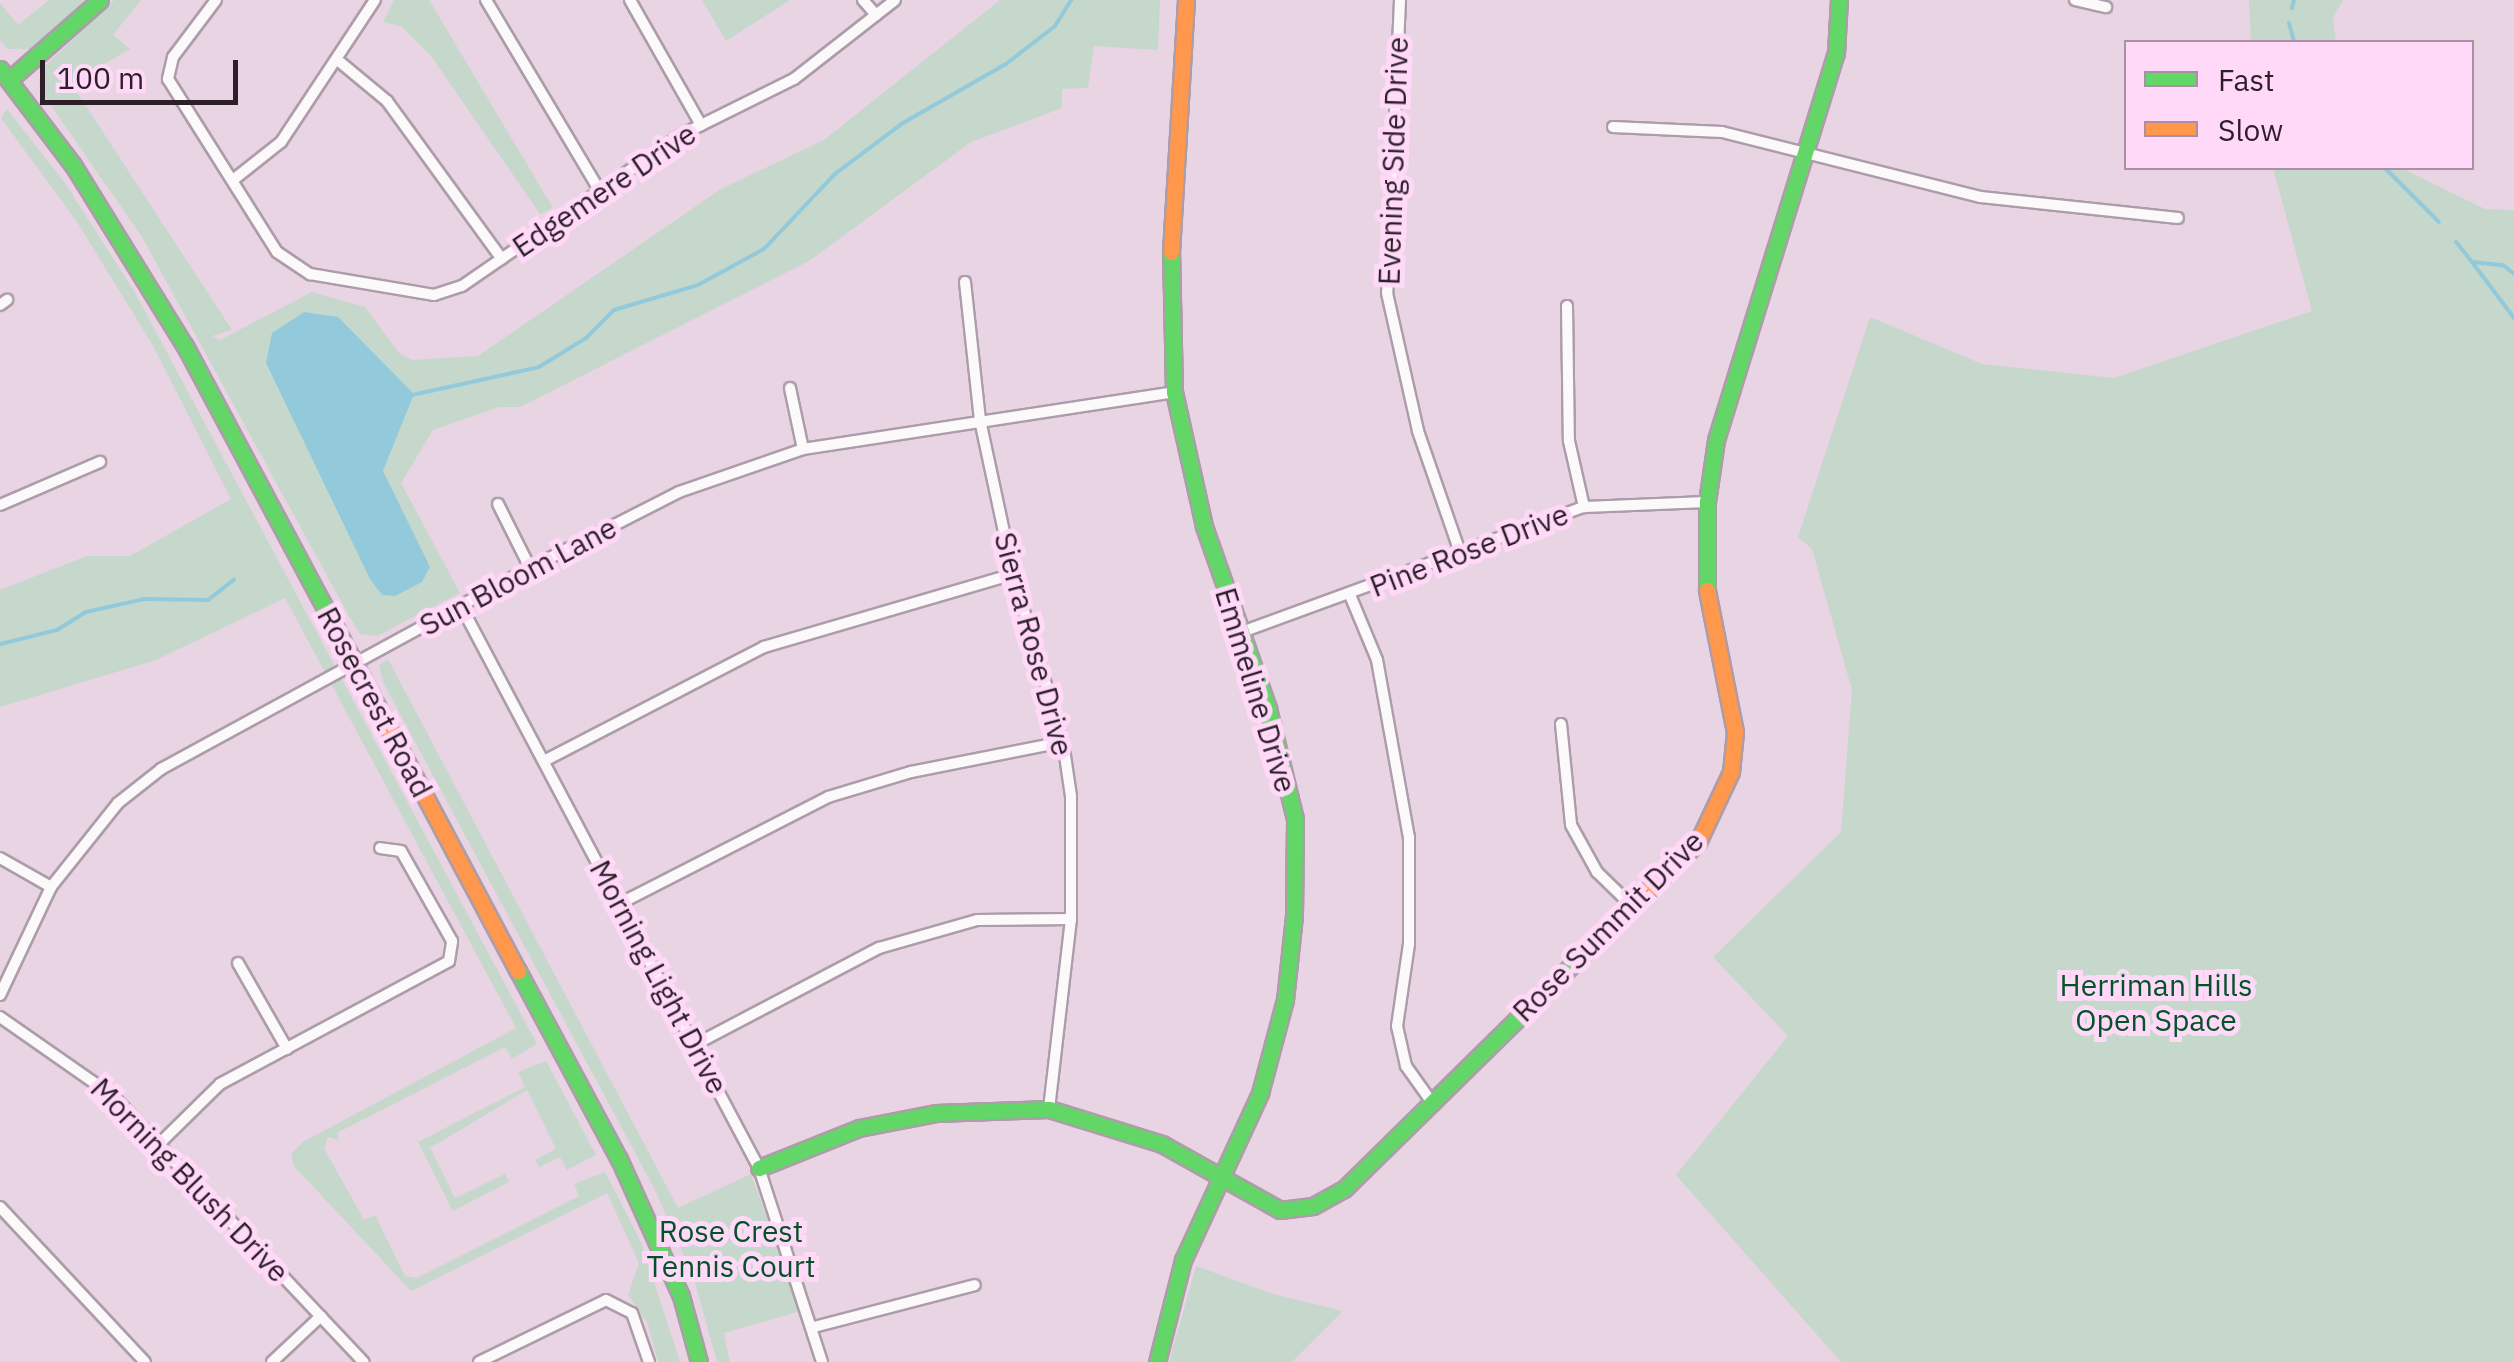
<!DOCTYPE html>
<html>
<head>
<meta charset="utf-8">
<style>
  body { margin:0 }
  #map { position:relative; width:2514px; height:1362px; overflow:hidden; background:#e9d4e4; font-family:"IBM Plex Sans",sans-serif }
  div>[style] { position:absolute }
  .green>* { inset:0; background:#c6d7cb }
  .water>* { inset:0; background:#92cadc }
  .stream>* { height:4px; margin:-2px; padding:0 2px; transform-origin:2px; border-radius:2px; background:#92cadc }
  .roads { filter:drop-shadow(2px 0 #ac9da9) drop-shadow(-2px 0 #ac9da9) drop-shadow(0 2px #ac9da9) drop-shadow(0 -2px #ac9da9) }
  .street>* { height:10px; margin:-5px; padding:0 5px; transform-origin:5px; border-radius:5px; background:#fcf9fb }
  .fast>* { height:15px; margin:-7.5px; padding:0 7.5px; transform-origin:7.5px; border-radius:7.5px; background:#63d668 }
  .slow>* { height:15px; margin:-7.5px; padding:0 7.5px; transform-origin:7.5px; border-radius:7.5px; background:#ff974d }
  span { translate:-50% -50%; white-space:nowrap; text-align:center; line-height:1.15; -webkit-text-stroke:10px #ffd9f7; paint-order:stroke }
  .street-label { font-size:30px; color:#2c1f2a }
  .park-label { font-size:30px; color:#04522a }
  .legend { position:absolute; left:2124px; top:40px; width:350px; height:130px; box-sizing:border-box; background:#ffd9f7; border:2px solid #ab8fa5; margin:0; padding:12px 18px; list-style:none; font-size:30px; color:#2c1f2a }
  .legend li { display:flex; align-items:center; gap:20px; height:50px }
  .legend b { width:50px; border:2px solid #ab8fa5 }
  .scale { position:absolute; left:40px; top:60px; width:198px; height:45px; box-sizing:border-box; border:5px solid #2c1f2a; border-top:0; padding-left:12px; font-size:30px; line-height:35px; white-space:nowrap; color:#2c1f2a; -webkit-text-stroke:8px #ffd9f7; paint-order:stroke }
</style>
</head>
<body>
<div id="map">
  <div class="green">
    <i style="clip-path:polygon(49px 0,86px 0,33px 49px,8px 49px,0 40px,0 3px,18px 25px)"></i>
    <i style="clip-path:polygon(114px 0,141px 0,113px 35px,130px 49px,71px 83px,232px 330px,212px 336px,220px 340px,312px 292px,365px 307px,399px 353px,412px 360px,478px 356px,721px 189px,824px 140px,1000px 0,1160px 0,1158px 50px,1094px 46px,1088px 88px,1062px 89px,1062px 108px,971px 142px,809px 261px,520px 407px,499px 407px,433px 430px,401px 483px,460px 593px,377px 636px,360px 634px,348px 614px,142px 237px,39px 88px,41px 70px)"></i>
    <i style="clip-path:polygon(394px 0,429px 0,553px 208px,540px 214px,431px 56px,401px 26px,383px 22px)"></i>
    <i style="clip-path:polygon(702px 0,790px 0,726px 41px)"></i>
    <i style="clip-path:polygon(2249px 0,2343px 0,2333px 18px,2336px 42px,2251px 42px)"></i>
    <i style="clip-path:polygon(7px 109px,65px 183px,134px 291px,537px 1044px,512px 1059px,505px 1047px,337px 1133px,339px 1140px,328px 1137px,324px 1148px,364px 1220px,375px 1215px,405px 1276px,417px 1278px,579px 1196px,574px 1184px,605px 1172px,641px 1242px,680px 1362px,658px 1362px,648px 1324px,628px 1295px,639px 1263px,607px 1193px,411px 1291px,294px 1166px,291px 1154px,303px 1142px,516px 1028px,285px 598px,156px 660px,0 707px,0 590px,87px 556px,130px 556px,231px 499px,152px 344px,77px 222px,1px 118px)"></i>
    <i style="clip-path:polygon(2273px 168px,2401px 168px,2485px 209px,2514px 210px,2514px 1362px,1841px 1362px,1676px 1175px,1788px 1036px,1713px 957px,1841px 832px,1852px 690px,1812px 549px,1798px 537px,1870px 317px,1982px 364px,2114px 378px,2312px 311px)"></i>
    <i style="clip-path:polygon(388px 659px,678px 1208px,751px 1174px,801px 1311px,724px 1333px,730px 1362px,717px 1362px,694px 1279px,654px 1188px,383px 682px,379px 665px)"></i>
    <i style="clip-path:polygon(546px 1061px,596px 1155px,567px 1170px,560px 1157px,539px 1167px,535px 1160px,556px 1149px,527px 1090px,430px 1148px,455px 1198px,505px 1174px,509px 1182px,453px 1211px,418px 1142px,525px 1087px,518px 1072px)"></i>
    <i style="clip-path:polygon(1196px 1266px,1273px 1294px,1343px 1311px,1292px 1362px,1169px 1362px)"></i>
  </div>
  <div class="water">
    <i style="clip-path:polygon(304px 312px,338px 317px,414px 394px,383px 471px,430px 567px,422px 582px,395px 596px,382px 595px,370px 579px,266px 363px,272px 333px)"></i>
  </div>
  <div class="stream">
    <i style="left:2292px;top:8px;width:8px;rotate:-76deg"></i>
    <i style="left:2289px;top:23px;width:20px;rotate:75deg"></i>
    <i style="left:2385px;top:168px;width:76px;rotate:45deg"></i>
    <i style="left:2456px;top:242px;width:26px;rotate:51deg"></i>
    <i style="left:2472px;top:262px;width:31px;rotate:6deg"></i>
    <i style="left:2503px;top:265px;width:14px;rotate:39deg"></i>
    <i style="left:2472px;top:262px;width:70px;rotate:53.1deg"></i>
    <i style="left:412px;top:395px;width:130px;rotate:-12.4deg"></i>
    <i style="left:539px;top:367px;width:55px;rotate:-31.7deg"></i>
    <i style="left:586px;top:338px;width:40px;rotate:-45deg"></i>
    <i style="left:614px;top:310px;width:88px;rotate:-16.6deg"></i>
    <i style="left:698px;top:285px;width:75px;rotate:-28.6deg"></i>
    <i style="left:764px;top:249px;width:103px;rotate:-46.6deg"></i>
    <i style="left:835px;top:174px;width:85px;rotate:-36.9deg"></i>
    <i style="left:903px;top:123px;width:119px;rotate:-29.8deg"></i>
    <i style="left:1006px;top:64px;width:62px;rotate:-37.8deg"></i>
    <i style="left:1055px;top:26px;width:31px;rotate:-58deg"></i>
    <i style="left:0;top:644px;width:59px;rotate:-13.8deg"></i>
    <i style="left:57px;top:630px;width:34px;rotate:-32deg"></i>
    <i style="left:86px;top:612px;width:59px;rotate:-12.6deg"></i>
    <i style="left:144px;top:599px;width:64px;rotate:0.9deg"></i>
    <i style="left:208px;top:600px;width:33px;rotate:-38deg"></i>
  </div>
  <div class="roads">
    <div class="street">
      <i style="left:216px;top:0;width:71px;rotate:127deg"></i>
      <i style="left:173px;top:57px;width:23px;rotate:103deg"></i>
      <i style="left:168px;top:79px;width:204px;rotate:57.8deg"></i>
      <i style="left:277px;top:252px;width:40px;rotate:34deg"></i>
      <i style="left:310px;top:274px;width:126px;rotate:9.6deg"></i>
      <i style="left:434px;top:295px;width:29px;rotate:-18deg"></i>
      <i style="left:462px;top:286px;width:266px;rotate:-34.6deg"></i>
      <i style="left:681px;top:135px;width:126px;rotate:-26.4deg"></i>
      <i style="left:794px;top:79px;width:128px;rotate:-38deg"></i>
      <i style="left:486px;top:0;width:222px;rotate:59.2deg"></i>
      <i style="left:630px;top:0;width:144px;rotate:60.4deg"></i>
      <i style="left:863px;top:0;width:20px;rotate:49deg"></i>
      <i style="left:1400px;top:0;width:293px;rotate:92.5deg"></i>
      <i style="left:1387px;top:293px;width:141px;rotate:77.3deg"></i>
      <i style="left:1418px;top:431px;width:128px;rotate:70.9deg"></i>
      <i style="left:2075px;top:0;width:32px;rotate:13deg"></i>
      <i style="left:340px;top:62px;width:61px;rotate:39.7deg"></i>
      <i style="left:387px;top:101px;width:195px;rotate:54deg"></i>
      <i style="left:1613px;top:127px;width:109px;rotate:2.6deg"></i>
      <i style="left:1722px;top:132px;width:267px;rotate:14.1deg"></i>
      <i style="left:1981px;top:197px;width:198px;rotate:6.1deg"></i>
      <i style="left:233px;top:180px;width:61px;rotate:-38.4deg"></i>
      <i style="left:281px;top:142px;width:170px;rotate:-56.5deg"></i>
      <i style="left:965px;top:282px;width:139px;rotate:83.8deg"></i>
      <i style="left:980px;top:420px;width:157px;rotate:77.9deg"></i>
      <i style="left:1013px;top:574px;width:175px;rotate:73.4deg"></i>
      <i style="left:1063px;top:742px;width:55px;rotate:81.6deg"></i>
      <i style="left:1071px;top:796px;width:123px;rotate:90deg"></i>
      <i style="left:1071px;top:919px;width:191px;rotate:96.6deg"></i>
      <i style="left:0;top:305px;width:9px;rotate:-36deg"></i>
      <i style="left:1567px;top:306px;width:135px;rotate:89.2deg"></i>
      <i style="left:1569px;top:441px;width:68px;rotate:77.2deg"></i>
      <i style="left:790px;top:388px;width:62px;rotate:78deg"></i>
      <i style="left:498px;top:504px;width:72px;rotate:63.4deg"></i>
      <i style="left:0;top:505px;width:109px;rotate:-23.3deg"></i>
      <i style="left:1350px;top:595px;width:70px;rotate:67.4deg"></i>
      <i style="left:1377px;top:660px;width:180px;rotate:79.8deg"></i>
      <i style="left:1409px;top:837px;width:107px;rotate:90deg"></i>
      <i style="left:1409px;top:944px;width:83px;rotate:98.3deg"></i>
      <i style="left:1397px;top:1026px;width:41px;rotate:77.3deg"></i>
      <i style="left:1406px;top:1066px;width:43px;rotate:54.5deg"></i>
      <i style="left:461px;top:606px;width:636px;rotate:62.07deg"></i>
      <i style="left:759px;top:1168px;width:204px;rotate:72deg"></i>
      <i style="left:1239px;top:633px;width:367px;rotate:-20.1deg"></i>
      <i style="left:1584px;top:507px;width:123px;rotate:-2.3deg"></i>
      <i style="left:1561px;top:724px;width:101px;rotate:84.3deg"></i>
      <i style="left:1571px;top:825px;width:54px;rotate:61deg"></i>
      <i style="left:1597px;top:872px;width:49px;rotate:44.2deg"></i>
      <i style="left:544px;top:761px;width:248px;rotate:-27.4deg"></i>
      <i style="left:764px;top:647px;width:259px;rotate:-16.3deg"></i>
      <i style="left:0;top:858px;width:59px;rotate:29.6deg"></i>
      <i style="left:621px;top:903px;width:233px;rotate:-27.1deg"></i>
      <i style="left:828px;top:797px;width:87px;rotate:-16.8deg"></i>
      <i style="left:911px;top:772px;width:155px;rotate:-11.2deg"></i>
      <i style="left:238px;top:963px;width:99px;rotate:60.3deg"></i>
      <i style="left:0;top:995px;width:119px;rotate:-64.7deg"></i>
      <i style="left:51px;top:887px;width:107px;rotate:-51.4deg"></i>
      <i style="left:118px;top:803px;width:55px;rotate:-38.3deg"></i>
      <i style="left:161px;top:769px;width:420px;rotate:-28.6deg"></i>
      <i style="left:530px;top:568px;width:167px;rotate:-27deg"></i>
      <i style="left:679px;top:492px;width:131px;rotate:-19.1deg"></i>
      <i style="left:803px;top:449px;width:375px;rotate:-8.7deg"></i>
      <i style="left:0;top:1017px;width:136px;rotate:34.9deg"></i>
      <i style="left:112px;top:1095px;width:367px;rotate:46.7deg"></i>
      <i style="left:694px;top:1045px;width:209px;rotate:-27.7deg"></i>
      <i style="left:879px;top:948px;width:102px;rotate:-15.9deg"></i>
      <i style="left:977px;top:920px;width:94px;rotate:-0.6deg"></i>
      <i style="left:159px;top:1144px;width:86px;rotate:-44.5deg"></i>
      <i style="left:220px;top:1084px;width:260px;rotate:-28.2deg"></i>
      <i style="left:449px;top:961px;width:20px;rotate:-81deg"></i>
      <i style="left:452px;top:941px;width:103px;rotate:-119.5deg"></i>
      <i style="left:401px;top:851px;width:21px;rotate:-172deg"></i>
      <i style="left:0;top:1207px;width:212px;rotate:46.9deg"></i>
      <i style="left:814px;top:1327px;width:166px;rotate:-14.6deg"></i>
      <i style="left:272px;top:1362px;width:67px;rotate:-43.2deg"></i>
      <i style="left:479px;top:1362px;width:141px;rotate:-26deg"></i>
      <i style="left:606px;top:1300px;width:29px;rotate:27deg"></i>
      <i style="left:632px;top:1313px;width:52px;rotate:70.9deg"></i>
    </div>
    <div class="fast">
      <i style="left:0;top:69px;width:121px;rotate:52.8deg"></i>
      <i style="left:73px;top:165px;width:213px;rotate:58.3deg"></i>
      <i style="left:185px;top:346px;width:393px;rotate:61.9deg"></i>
      <i style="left:9px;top:80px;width:121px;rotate:-41.3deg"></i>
      <i style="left:1707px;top:590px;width:88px;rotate:-90deg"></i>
      <i style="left:1707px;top:502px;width:63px;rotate:-81.7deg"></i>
      <i style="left:1716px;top:440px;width:405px;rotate:-72.8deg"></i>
      <i style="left:1836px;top:53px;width:53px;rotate:-86.8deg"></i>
      <i style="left:518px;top:971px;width:213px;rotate:61.8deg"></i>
      <i style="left:619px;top:1159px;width:150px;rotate:65.7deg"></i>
      <i style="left:681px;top:1296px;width:68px;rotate:74.7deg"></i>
      <i style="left:759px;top:1168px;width:108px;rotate:-21.8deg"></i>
      <i style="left:859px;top:1128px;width:78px;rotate:-11deg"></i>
      <i style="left:936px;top:1113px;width:113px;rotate:-2deg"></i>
      <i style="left:1049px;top:1109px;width:118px;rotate:17.2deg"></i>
      <i style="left:1162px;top:1144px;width:135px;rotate:29.2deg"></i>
      <i style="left:1280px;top:1210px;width:33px;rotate:-7deg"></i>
      <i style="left:1313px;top:1206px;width:35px;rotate:-29deg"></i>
      <i style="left:1344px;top:1189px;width:421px;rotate:-44.5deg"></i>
      <i style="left:1157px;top:1362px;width:105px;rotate:-75.7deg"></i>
      <i style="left:1183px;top:1260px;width:184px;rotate:-65.2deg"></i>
      <i style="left:1260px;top:1093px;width:96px;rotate:-75deg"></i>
      <i style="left:1285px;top:1000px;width:84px;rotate:-83.9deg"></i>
      <i style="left:1294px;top:916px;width:97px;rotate:-89.4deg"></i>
      <i style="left:1295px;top:819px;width:114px;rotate:-103.7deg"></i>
      <i style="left:1268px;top:708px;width:193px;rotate:-109.4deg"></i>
      <i style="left:1204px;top:526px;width:137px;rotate:-102.6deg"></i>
      <i style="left:1174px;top:392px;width:140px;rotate:-91.2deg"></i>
    </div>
    <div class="slow">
      <i style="left:1171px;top:252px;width:252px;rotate:-86.6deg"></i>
      <i style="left:370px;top:693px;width:315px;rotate:62deg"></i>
      <i style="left:1644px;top:894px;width:75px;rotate:-43.9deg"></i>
      <i style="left:1698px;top:842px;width:77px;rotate:-64.8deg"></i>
      <i style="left:1731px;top:772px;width:40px;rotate:-84.3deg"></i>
      <i style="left:1735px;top:732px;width:145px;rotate:-101.2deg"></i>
    </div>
  </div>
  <div class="street-label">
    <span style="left:1393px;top:161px;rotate:-88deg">Evening Side Drive</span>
    <span style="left:604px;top:190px;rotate:-34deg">Edgemere Drive</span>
    <span style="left:1469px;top:550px;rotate:-21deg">Pine Rose Drive</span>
    <span style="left:518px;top:576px;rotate:-28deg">Sun Bloom Lane</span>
    <span style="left:1034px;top:644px;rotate:75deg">Sierra Rose Drive</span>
    <span style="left:1256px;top:690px;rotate:73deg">Emmeline Drive</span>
    <span style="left:375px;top:702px;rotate:62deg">Rosecrest Road</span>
    <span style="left:1608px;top:926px;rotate:-45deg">Rose Summit Drive</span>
    <span style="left:659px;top:977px;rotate:62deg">Morning Light Drive</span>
    <span style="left:190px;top:1180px;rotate:46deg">Morning Blush Drive</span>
  </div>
  <div class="park-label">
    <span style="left:2156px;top:1002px">Herriman Hills<br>Open Space</span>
    <span style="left:731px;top:1248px">Rose Crest<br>Tennis Court</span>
  </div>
  <ul class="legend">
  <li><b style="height:12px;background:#63d668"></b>Fast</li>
  <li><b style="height:12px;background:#ff974d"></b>Slow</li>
  </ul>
  <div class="scale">100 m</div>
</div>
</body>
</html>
